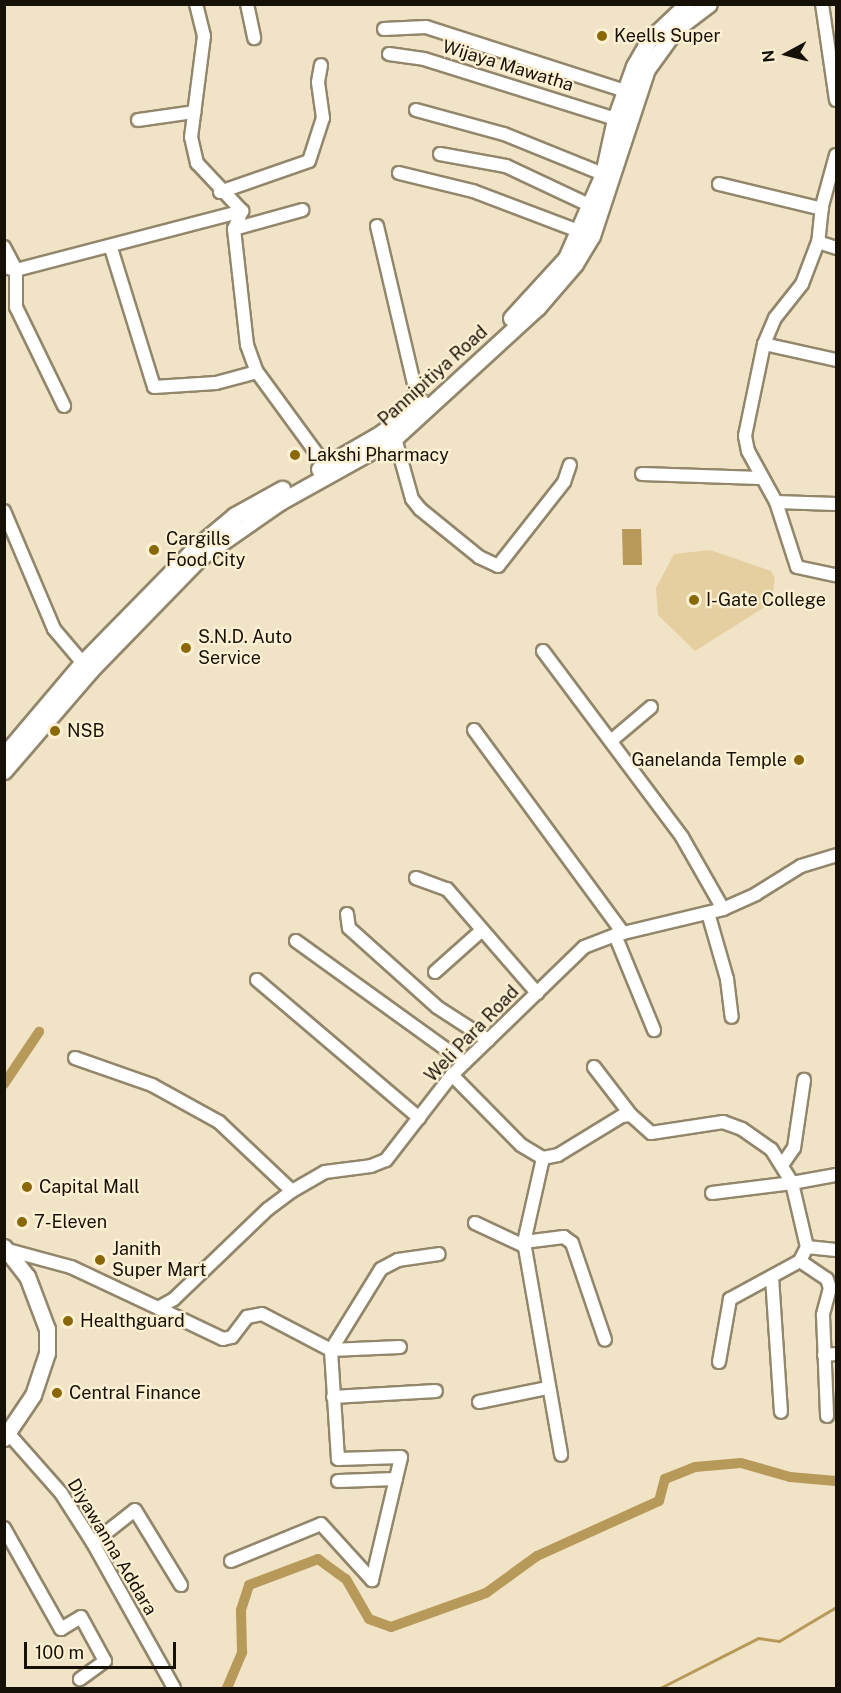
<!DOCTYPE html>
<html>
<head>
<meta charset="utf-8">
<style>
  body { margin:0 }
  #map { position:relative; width:841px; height:1693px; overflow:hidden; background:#f1e3c6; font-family:"Public Sans",sans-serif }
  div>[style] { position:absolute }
  .green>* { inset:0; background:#e5cfa0 }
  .water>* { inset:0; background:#b79959 }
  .stream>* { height:3px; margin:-1.5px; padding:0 1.5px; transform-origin:1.5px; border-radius:1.5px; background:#b79959 }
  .canal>* { height:10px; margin:-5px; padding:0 5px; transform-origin:5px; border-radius:5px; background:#b79959 }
  .roads { filter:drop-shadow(2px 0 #92866b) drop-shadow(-2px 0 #92866b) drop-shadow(0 2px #92866b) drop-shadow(0 -2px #92866b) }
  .minor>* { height:12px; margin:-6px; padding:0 6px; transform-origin:6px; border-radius:6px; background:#fff }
  .major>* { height:15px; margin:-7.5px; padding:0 7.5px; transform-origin:7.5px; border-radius:7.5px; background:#fff }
  .dots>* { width:16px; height:16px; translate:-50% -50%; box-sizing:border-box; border:3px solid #fef0d3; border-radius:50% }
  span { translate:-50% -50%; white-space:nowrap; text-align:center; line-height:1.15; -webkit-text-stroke:4.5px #fef0d3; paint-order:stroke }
  .poi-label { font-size:18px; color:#161107 }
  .left { translate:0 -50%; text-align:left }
  .right { translate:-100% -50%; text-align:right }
  .street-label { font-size:18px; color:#161107 }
  .frame { position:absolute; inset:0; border:6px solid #161107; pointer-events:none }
  .north { position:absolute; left:757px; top:24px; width:60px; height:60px; -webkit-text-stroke:4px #fef0d3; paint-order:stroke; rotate:263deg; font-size:16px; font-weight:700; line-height:24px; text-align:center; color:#161107 }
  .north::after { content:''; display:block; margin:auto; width:21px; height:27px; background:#161107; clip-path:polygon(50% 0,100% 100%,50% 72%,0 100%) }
  .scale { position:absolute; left:24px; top:1642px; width:152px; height:27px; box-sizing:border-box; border:3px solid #161107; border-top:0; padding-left:8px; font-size:18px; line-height:21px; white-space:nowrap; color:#161107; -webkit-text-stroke:4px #fef0d3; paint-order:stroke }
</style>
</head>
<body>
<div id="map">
  <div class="green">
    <i style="clip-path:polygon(710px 550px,771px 571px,775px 578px,771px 603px,695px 651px,658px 615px,656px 588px,674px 554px)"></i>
  </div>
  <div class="water">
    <i style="clip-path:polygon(622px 529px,641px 529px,642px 565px,623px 565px)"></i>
  </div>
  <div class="stream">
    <i style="left:660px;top:1688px;width:110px;rotate:-27deg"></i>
    <i style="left:758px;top:1638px;width:21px;rotate:8deg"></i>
    <i style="left:779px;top:1641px;width:66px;rotate:-30.8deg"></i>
  </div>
  <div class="canal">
    <i style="left:4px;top:1084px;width:63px;rotate:-56.1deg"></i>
    <i style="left:227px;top:1688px;width:39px;rotate:-67deg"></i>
    <i style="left:242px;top:1652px;width:42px;rotate:-91.4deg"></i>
    <i style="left:241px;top:1610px;width:26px;rotate:-72deg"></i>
    <i style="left:249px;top:1585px;width:74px;rotate:-20.6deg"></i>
    <i style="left:318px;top:1559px;width:34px;rotate:36deg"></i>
    <i style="left:346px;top:1579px;width:46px;rotate:60.1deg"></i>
    <i style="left:369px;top:1619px;width:23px;rotate:20deg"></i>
    <i style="left:391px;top:1627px;width:101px;rotate:-19.7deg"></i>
    <i style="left:486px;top:1593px;width:63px;rotate:-36deg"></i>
    <i style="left:537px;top:1556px;width:134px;rotate:-24.3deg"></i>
    <i style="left:659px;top:1501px;width:23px;rotate:-75deg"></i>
    <i style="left:665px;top:1479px;width:32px;rotate:-22deg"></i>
    <i style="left:695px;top:1467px;width:46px;rotate:-5deg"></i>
    <i style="left:741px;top:1463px;width:51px;rotate:15.9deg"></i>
    <i style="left:790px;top:1477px;width:46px;rotate:5deg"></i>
  </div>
  <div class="roads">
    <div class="minor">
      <i style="left:196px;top:4px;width:33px;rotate:76deg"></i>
      <i style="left:204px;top:36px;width:102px;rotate:97.3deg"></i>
      <i style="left:191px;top:137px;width:27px;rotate:77deg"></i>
      <i style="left:197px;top:163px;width:66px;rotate:46.8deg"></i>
      <i style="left:242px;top:211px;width:20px;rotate:114deg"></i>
      <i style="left:234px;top:229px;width:117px;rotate:83.6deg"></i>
      <i style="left:247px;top:345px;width:29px;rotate:70deg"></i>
      <i style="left:257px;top:372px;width:115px;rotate:53.8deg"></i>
      <i style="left:247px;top:4px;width:35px;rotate:78deg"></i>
      <i style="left:822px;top:4px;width:97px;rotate:81.7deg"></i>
      <i style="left:384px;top:29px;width:42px;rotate:-2.7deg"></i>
      <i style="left:426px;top:27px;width:209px;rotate:17.8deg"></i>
      <i style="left:389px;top:54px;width:35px;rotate:8deg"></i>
      <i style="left:424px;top:59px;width:200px;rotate:17.4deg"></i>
      <i style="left:416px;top:110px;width:91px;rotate:15.3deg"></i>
      <i style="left:504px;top:134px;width:107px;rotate:22deg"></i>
      <i style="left:138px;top:120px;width:57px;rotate:-8.1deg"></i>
      <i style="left:440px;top:154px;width:67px;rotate:10.3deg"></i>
      <i style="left:506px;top:166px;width:94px;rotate:25.2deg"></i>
      <i style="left:836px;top:155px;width:53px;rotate:105.4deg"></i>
      <i style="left:822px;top:206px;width:36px;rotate:96deg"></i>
      <i style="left:818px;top:242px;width:45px;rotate:110.9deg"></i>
      <i style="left:802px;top:284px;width:43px;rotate:128.5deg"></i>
      <i style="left:775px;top:318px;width:28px;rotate:113deg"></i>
      <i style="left:764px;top:344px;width:94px;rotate:101.7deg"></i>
      <i style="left:745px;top:436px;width:15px;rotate:79deg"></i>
      <i style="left:748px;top:451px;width:58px;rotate:61.2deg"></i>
      <i style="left:776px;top:502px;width:68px;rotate:72.1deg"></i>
      <i style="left:797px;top:567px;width:40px;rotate:12deg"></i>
      <i style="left:399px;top:173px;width:76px;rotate:13.7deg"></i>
      <i style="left:473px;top:191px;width:116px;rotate:20.8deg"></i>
      <i style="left:719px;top:184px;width:106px;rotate:13.6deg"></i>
      <i style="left:220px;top:192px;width:94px;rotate:-19.2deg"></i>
      <i style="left:309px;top:161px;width:45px;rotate:-72deg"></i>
      <i style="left:323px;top:118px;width:36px;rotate:-98deg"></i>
      <i style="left:318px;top:82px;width:17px;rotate:-80deg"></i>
      <i style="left:377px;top:226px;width:184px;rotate:76.8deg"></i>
      <i style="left:234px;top:229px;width:71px;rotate:-15.6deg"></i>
      <i style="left:818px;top:242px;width:19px;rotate:18deg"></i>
      <i style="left:4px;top:247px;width:26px;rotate:62deg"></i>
      <i style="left:16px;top:270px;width:37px;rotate:90deg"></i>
      <i style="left:16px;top:307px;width:110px;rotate:64.1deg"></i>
      <i style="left:111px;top:248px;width:145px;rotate:72.8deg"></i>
      <i style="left:154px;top:387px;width:62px;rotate:-3.7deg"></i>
      <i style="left:216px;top:383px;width:42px;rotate:-15deg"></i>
      <i style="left:4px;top:267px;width:12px;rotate:14deg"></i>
      <i style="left:16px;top:270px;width:234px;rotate:-14.6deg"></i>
      <i style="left:764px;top:344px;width:74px;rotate:12.5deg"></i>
      <i style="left:395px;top:438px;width:63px;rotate:74.4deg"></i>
      <i style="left:412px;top:499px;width:13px;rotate:51deg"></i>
      <i style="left:420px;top:509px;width:76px;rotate:39.1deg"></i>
      <i style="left:479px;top:557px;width:21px;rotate:25deg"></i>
      <i style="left:498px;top:566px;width:107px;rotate:-51.8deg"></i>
      <i style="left:564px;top:482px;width:18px;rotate:-71deg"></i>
      <i style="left:642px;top:474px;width:118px;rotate:1.9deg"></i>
      <i style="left:776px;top:502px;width:60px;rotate:1.9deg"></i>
      <i style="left:4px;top:511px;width:128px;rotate:67deg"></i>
      <i style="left:54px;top:629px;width:51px;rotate:49.8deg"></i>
      <i style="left:543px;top:651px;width:232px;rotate:53.2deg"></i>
      <i style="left:682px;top:837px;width:83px;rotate:60.3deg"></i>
      <i style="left:474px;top:730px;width:252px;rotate:53.7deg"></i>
      <i style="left:612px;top:740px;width:51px;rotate:-40.2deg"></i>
      <i style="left:416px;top:878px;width:33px;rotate:20deg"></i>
      <i style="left:447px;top:889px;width:138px;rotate:49.1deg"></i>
      <i style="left:708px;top:913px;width:69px;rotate:73.9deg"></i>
      <i style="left:727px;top:979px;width:38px;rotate:83deg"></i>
      <i style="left:347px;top:914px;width:14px;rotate:82deg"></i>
      <i style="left:349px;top:928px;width:118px;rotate:41.9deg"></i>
      <i style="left:437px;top:1007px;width:61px;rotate:32.9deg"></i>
      <i style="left:615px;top:935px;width:103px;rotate:67.7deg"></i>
      <i style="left:296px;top:941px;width:208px;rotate:35.8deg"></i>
      <i style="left:435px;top:972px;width:62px;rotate:-41.7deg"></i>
      <i style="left:257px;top:980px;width:213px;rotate:40.4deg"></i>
      <i style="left:75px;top:1058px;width:82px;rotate:19.3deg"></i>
      <i style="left:152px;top:1085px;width:77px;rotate:28.9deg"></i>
      <i style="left:219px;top:1122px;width:100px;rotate:43.4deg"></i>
      <i style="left:594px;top:1067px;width:61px;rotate:52.4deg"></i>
      <i style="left:452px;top:1075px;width:98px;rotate:45.4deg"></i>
      <i style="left:521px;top:1145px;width:26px;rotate:31deg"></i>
      <i style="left:543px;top:1158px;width:15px;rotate:-11deg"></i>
      <i style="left:558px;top:1155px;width:75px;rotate:-31.4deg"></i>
      <i style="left:622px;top:1116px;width:9px;rotate:-6deg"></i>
      <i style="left:631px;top:1115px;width:27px;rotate:42deg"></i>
      <i style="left:651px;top:1133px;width:73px;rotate:-8.7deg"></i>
      <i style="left:723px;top:1122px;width:20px;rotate:20deg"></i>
      <i style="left:742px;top:1129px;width:35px;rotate:35deg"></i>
      <i style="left:771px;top:1149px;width:40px;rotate:58deg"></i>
      <i style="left:792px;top:1183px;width:45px;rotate:-10.3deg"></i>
      <i style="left:543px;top:1158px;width:86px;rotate:102.7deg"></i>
      <i style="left:524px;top:1242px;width:216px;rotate:80.1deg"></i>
      <i style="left:782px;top:1165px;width:21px;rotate:-55deg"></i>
      <i style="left:794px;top:1148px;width:69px;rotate:-81.6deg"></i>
      <i style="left:712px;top:1193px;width:81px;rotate:-7.1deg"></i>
      <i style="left:792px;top:1183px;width:66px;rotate:76.8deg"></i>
      <i style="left:807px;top:1247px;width:16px;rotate:117deg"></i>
      <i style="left:800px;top:1261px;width:80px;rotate:151.5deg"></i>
      <i style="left:730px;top:1299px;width:64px;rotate:99.9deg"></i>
      <i style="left:475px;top:1223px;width:54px;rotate:25.1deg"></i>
      <i style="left:524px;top:1242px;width:40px;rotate:-7.1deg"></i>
      <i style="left:564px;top:1237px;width:10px;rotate:37deg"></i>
      <i style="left:572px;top:1243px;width:102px;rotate:71.2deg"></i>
      <i style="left:807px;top:1247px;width:29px;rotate:6deg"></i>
      <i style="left:8px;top:1250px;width:65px;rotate:15.1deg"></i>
      <i style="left:71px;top:1267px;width:96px;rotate:25.2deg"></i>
      <i style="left:158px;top:1308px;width:18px;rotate:-29deg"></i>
      <i style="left:174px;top:1299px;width:130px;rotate:-43.8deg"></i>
      <i style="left:268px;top:1209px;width:30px;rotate:-37deg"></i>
      <i style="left:292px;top:1191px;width:38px;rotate:-30deg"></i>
      <i style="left:325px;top:1172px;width:46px;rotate:-7.4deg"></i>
      <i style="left:371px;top:1166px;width:16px;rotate:-22deg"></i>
      <i style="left:386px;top:1160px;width:108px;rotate:-52.2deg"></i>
      <i style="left:452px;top:1075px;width:184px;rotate:-44.1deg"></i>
      <i style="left:584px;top:947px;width:33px;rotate:-21deg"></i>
      <i style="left:615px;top:935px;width:111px;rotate:-13.5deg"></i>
      <i style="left:723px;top:909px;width:36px;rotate:-24deg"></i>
      <i style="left:756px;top:894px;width:53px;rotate:-31.9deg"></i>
      <i style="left:801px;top:866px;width:37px;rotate:-17deg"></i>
      <i style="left:800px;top:1261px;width:32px;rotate:34deg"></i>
      <i style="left:827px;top:1279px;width:9px;rotate:72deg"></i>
      <i style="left:830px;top:1288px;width:28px;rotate:105deg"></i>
      <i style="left:823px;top:1315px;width:101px;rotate:87.7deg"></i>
      <i style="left:772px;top:1277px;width:135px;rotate:86.2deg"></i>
      <i style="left:158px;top:1308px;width:72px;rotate:25.5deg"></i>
      <i style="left:223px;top:1339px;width:9px;rotate:-13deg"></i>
      <i style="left:232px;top:1337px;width:25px;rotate:-53deg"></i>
      <i style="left:247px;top:1317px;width:15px;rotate:-11deg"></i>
      <i style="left:262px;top:1314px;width:78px;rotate:27.6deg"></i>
      <i style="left:331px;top:1350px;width:69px;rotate:-2.5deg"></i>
      <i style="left:824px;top:1355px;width:12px;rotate:-5deg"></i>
      <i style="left:333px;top:1397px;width:103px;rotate:-3.3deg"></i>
      <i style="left:479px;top:1402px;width:69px;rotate:-11.6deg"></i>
      <i style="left:8px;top:1433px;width:80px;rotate:48.5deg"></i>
      <i style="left:61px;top:1493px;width:59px;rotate:57.4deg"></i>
      <i style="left:93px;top:1543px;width:166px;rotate:60.8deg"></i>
      <i style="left:338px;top:1481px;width:58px;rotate:-2deg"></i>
      <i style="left:4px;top:1528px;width:116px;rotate:60.6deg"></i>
      <i style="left:61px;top:1629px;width:23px;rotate:-31deg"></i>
      <i style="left:81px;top:1617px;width:50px;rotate:61.4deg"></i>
      <i style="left:105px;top:1661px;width:31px;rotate:144deg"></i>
      <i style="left:93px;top:1543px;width:53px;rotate:-38.2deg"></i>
      <i style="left:135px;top:1510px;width:88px;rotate:58.5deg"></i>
      <i style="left:231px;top:1561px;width:97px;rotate:-22.3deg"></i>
      <i style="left:321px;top:1524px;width:76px;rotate:47.7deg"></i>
      <i style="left:372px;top:1580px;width:126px;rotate:-76.7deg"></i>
      <i style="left:401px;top:1457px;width:63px;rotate:178.2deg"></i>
      <i style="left:338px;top:1459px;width:109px;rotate:-93.7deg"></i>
      <i style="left:331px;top:1350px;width:95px;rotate:-58.3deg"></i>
      <i style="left:381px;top:1269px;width:19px;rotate:-28deg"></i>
      <i style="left:398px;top:1260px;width:41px;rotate:-8.3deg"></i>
    </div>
    <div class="major">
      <i style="left:511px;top:318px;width:81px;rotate:-47.5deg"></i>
      <i style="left:566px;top:258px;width:92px;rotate:-66.2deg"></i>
      <i style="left:603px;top:174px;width:56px;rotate:-77.7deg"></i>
      <i style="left:615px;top:119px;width:56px;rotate:-70.3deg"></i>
      <i style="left:634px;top:66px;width:30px;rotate:-60deg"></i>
      <i style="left:649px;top:40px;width:52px;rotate:-43.5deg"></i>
      <i style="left:319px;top:469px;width:72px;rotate:-30.1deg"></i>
      <i style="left:381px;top:433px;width:51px;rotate:-37.1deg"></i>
      <i style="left:4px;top:755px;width:121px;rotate:-49.7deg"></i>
      <i style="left:82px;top:663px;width:160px;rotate:-45.5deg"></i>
      <i style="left:194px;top:549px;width:53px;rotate:-39.7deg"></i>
      <i style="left:235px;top:515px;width:54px;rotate:-29deg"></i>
      <i style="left:4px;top:771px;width:132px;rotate:-49.3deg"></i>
      <i style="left:90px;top:671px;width:159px;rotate:-45.8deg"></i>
      <i style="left:201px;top:557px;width:96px;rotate:-34.8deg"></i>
      <i style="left:280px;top:502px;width:132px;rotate:-29.1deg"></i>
      <i style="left:395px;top:438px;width:193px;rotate:-42.5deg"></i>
      <i style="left:537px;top:308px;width:58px;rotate:-49.2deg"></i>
      <i style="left:575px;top:264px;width:33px;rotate:-59deg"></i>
      <i style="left:592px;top:236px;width:176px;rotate:-71.8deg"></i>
      <i style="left:647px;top:69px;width:49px;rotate:-54.1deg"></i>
      <i style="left:676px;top:29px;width:41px;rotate:-37.1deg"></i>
      <i style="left:4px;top:1247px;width:37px;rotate:52deg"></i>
      <i style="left:27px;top:1276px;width:57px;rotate:69.3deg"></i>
      <i style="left:47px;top:1329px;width:24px;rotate:90deg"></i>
      <i style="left:47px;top:1353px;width:44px;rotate:108.4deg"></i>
      <i style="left:33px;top:1395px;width:52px;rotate:124deg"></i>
    </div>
  </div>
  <div class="dots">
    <i style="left:602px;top:36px;background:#8a6807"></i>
    <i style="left:295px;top:455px;background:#8a6807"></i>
    <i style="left:154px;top:550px;background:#8a6807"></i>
    <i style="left:694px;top:600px;background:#8a6807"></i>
    <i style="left:186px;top:648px;background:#8a6807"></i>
    <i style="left:55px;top:731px;background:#8a6807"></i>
    <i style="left:799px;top:760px;background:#8a6807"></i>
    <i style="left:27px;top:1187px;background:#8a6807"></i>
    <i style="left:22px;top:1222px;background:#8a6807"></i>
    <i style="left:100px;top:1260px;background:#8a6807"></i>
    <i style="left:68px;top:1321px;background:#8a6807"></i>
    <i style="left:57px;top:1393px;background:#8a6807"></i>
  </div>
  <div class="poi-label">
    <span class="left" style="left:614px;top:36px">Keells Super</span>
    <span class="left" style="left:307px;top:455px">Lakshi Pharmacy</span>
    <span class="left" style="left:166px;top:550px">Cargills<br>Food City</span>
    <span class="left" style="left:706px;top:600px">I-Gate College</span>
    <span class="left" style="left:198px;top:648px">S.N.D. Auto<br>Service</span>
    <span class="left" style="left:67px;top:731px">NSB</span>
    <span class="right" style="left:787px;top:760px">Ganelanda Temple</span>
    <span class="left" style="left:39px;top:1187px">Capital Mall</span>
    <span class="left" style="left:34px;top:1222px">7-Eleven</span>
    <span class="left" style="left:112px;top:1260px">Janith<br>Super Mart</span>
    <span class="left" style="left:80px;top:1321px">Healthguard</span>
    <span class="left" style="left:69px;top:1393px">Central Finance</span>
  </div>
  <div class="street-label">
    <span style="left:508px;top:66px;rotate:17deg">Wijaya Mawatha</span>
    <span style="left:433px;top:376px;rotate:-42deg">Pannipitiya Road</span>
    <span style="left:472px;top:1034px;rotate:-46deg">Weli Para Road</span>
    <span style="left:112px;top:1547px;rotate:59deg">Diyawanna Addara</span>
  </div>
  <div class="frame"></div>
  <div class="north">N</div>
  <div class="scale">100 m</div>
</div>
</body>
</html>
